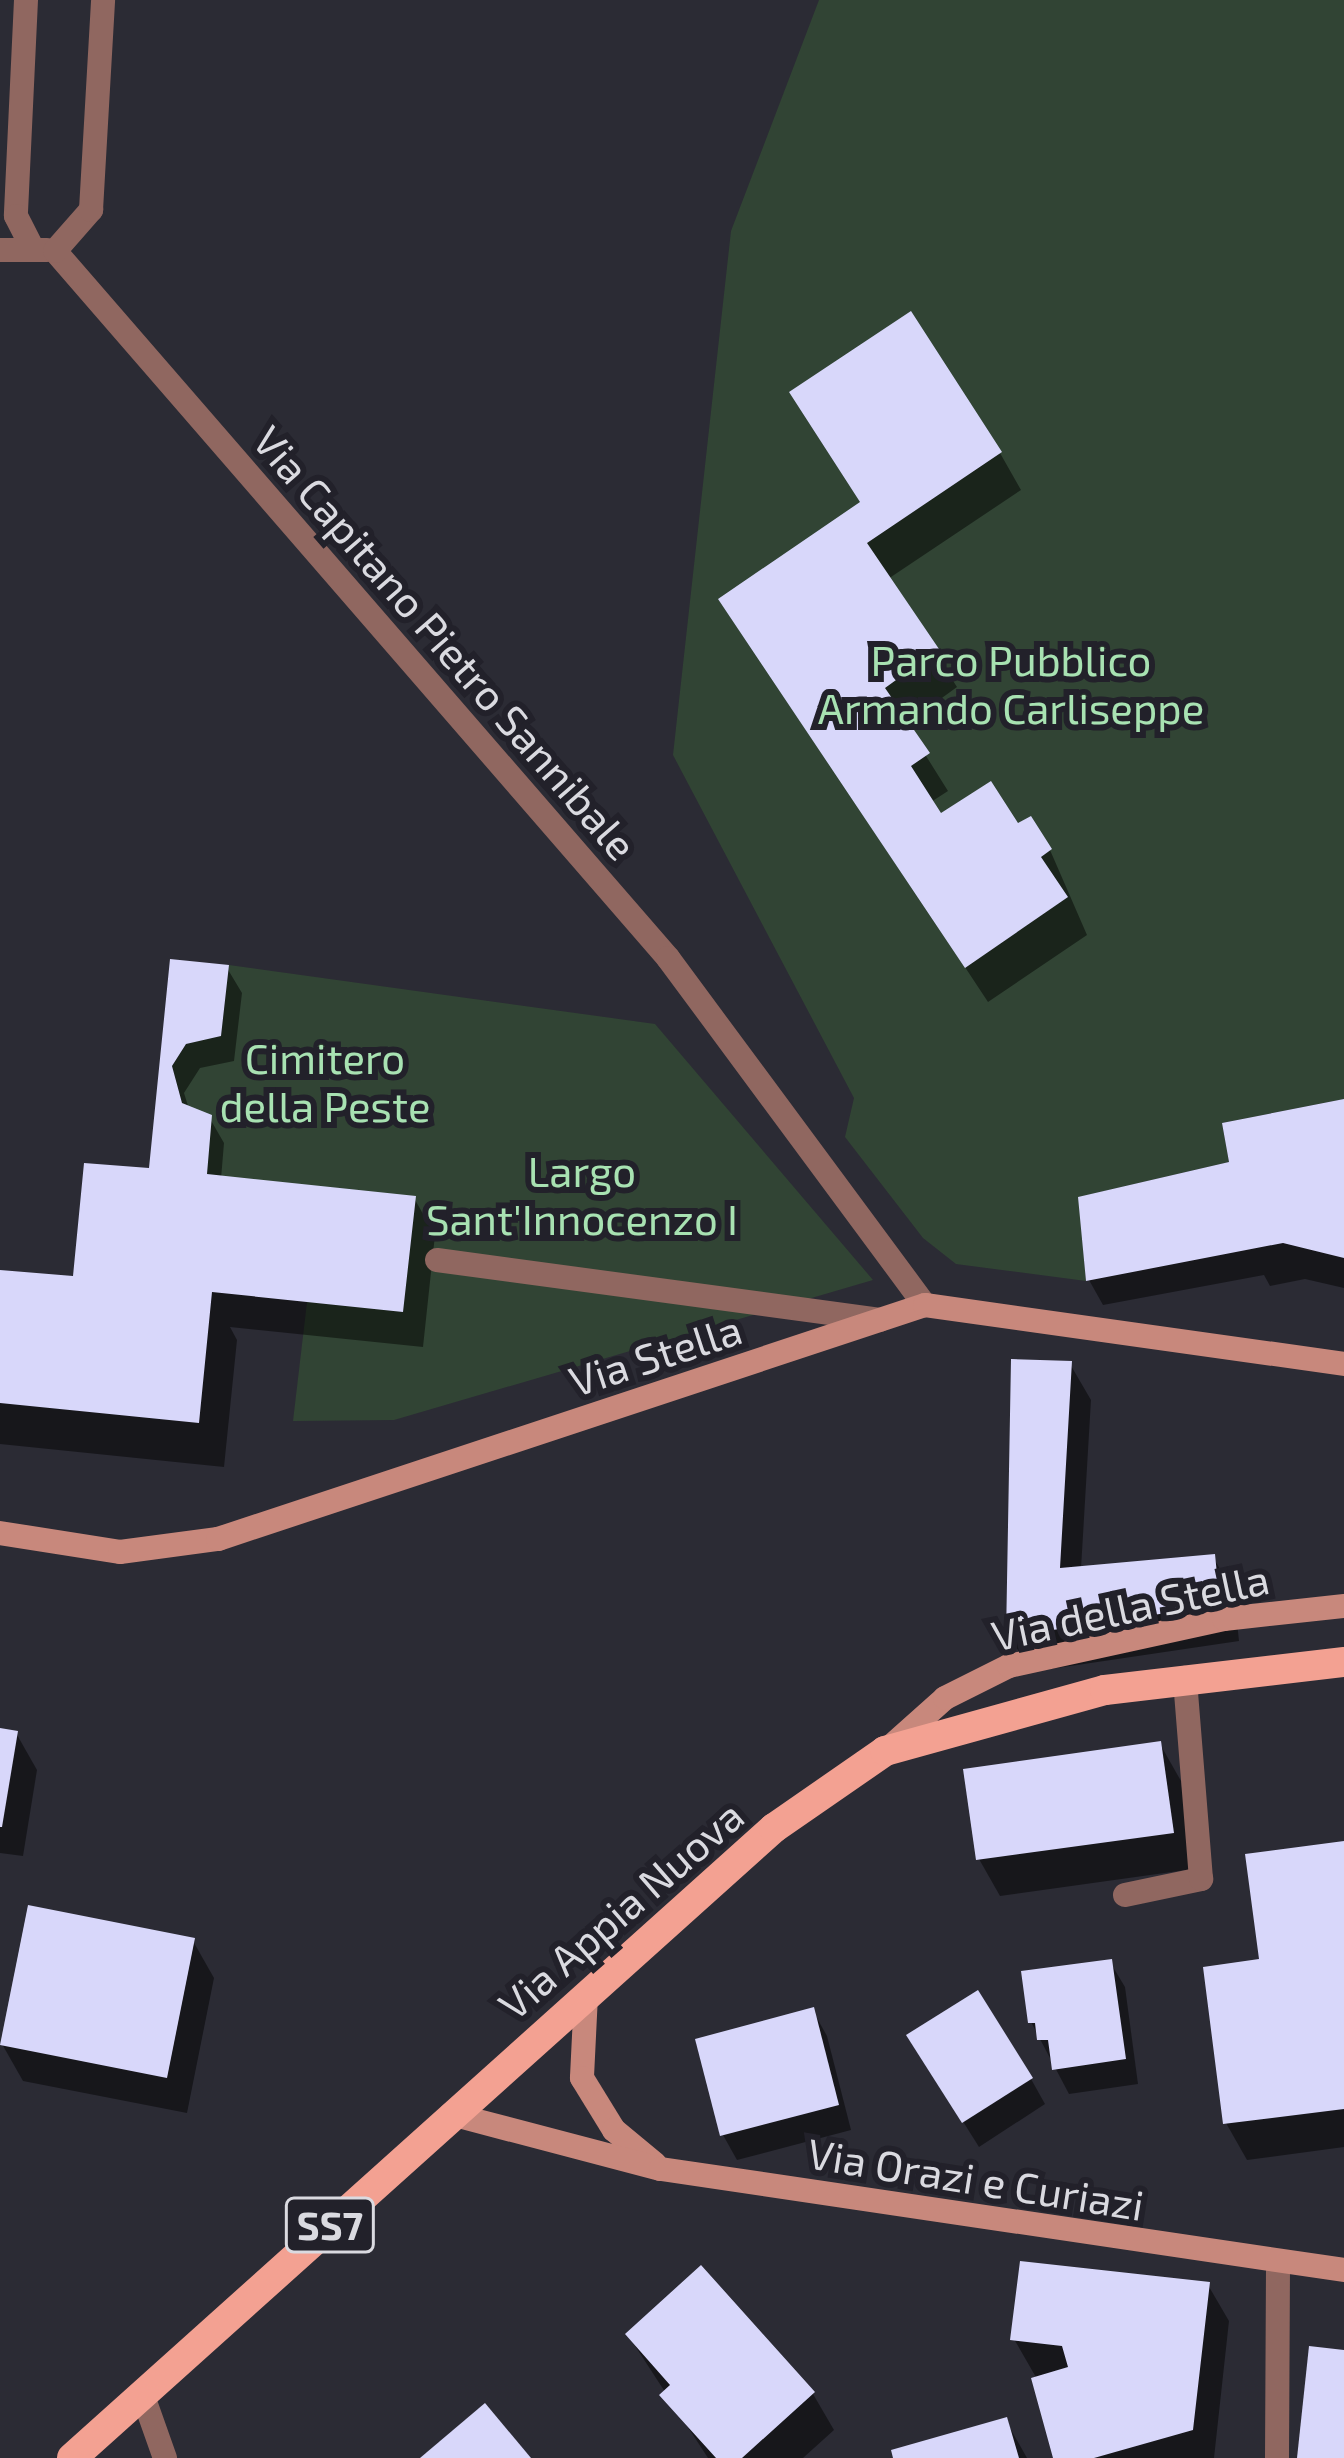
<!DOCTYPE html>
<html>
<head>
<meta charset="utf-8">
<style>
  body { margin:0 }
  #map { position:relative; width:1344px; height:2458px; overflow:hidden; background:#2b2b34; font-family:"Exo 2",sans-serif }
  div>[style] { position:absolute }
  .green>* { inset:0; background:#314434 }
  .shadow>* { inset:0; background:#0007 }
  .building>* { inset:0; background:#d8d7fa }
  .lane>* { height:24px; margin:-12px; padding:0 12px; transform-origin:12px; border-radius:12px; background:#906760 }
  .street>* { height:24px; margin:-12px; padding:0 12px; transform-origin:12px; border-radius:12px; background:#906760 }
  .secondary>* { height:24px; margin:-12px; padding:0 12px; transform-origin:12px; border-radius:12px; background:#c8887c }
  .primary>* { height:30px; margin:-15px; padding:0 15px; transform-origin:15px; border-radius:15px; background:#f3a192 }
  span { translate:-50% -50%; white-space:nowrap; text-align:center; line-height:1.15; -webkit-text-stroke:12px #22212a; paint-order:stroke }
  .shield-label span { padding:3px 9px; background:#22212a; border:3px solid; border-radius:9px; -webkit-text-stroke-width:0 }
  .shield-label { font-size:39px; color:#dadae0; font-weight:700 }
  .street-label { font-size:42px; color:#dadae0 }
  .park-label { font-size:42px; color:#a8e2b2 }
</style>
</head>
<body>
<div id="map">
  <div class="green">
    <i style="clip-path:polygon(819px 0,1344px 0,1344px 1099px,1222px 1123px,1229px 1162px,1079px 1197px,1086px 1281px,956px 1264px,923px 1238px,845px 1137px,854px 1098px,673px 755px,731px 231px)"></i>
    <i style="clip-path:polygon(229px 965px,655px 1024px,873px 1280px,394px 1420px,293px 1421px,307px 1302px,207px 1174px,193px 1110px,182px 1103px,172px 1066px,186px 1044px,221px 1035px)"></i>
  </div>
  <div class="shadow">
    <i style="clip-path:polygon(1000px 453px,1021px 490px,888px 579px,957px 687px,906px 724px,948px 791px,931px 802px,940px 818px,1017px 828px,1050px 850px,1087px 935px,988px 1002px,722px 599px)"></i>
    <i style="clip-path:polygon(172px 962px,227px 968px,242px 993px,234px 1061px,200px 1068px,184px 1093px,189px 1109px,209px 1117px,224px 1143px,221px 1179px,414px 1198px,435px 1235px,423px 1347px,230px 1327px,237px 1340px,224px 1467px,0 1444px,0 1273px,76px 1280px,151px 1171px)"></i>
    <i style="clip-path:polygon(1344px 1102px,1344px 1288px,1305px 1279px,1270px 1286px,1264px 1275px,1103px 1305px,1089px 1280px,1233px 1165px)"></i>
    <i style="clip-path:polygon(1070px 1364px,1091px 1400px,1081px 1569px,1213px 1557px,1234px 1593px,1239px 1641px,1030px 1672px,1010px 1636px)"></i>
    <i style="clip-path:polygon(0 1731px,16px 1733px,37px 1770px,23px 1856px,0 1853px)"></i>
    <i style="clip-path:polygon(1160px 1744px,1181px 1781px,1193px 1869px,1000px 1896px,979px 1859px)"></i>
    <i style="clip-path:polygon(1344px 1844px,1344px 2147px,1247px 2160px,1226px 2123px)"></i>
    <i style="clip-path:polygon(193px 1941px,214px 1978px,187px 2113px,23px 2081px,2px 2044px)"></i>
    <i style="clip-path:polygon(1110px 1962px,1125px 1987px,1138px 2084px,1069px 2094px,1031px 2022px)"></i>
    <i style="clip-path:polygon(813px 2011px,827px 2036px,851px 2130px,737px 2160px,723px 2135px)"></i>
    <i style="clip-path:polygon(925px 2061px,1031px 2079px,1045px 2104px,979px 2147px)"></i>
    <i style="clip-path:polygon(1208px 2285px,1229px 2321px,1214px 2458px,1056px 2458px,1037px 2379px,1014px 2339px)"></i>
    <i style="clip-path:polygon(628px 2335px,813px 2394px,834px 2430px,803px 2458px,708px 2458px)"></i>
    <i style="clip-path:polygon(1006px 2421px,1027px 2458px,896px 2458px)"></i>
  </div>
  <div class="building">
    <i style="clip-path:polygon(911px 311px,1002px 452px,867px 543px,939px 649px,885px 688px,930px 753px,911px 766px,941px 813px,991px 781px,1018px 823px,1031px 816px,1052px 849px,1041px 857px,1068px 897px,965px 968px,718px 599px,860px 502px,789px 392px)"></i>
    <i style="clip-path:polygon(170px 959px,229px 965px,221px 1036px,186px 1044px,172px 1066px,182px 1103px,212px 1115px,207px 1174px,416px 1196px,403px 1312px,212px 1292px,199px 1423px,0 1403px,0 1270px,73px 1276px,84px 1163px,149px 1168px)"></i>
    <i style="clip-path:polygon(1344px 1099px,1344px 1258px,1283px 1243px,1086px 1281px,1078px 1197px,1229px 1162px,1222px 1123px)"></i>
    <i style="clip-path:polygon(1011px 1359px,1072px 1361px,1060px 1568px,1215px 1554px,1220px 1605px,1006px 1637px)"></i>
    <i style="clip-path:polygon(0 1728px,18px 1731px,2px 1827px,0 1827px)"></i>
    <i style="clip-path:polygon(1161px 1741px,1174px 1833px,976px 1860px,963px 1769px)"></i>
    <i style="clip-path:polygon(1344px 1841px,1344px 2109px,1223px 2124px,1203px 1967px,1259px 1959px,1245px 1854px)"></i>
    <i style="clip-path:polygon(28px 1905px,195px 1938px,167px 2078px,0 2045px)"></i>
    <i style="clip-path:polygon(1112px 1959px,1126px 2059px,1052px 2070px,1048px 2040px,1037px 2040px,1035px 2023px,1028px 2023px,1021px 1971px)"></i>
    <i style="clip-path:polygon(978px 1990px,1033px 2078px,962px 2123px,906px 2035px)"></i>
    <i style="clip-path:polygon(814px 2007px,839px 2105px,720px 2136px,695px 2039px)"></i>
    <i style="clip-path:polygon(1020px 2261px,1210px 2282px,1193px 2430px,1094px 2458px,1053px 2458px,1031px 2378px,1068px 2367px,1062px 2346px,1010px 2340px)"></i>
    <i style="clip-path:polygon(701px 2265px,815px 2392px,742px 2458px,716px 2458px,659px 2395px,670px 2385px,625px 2334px)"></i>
    <i style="clip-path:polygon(1309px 2346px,1344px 2350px,1344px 2458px,1297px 2458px)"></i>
    <i style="clip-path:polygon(485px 2403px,531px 2458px,420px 2458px)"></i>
    <i style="clip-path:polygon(1007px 2417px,1019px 2458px,893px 2458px,891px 2450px)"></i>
  </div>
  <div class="lane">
    <i style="left:437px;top:1260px;width:447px;rotate:7.7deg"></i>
    <i style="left:1277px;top:2458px;width:196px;rotate:-89.7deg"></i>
  </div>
  <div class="street">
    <i style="left:26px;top:0;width:216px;rotate:92.7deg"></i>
    <i style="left:16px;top:216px;width:38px;rotate:63deg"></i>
    <i style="left:0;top:250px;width:47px"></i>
    <i style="left:55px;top:251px;width:936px;rotate:49.07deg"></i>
    <i style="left:668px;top:958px;width:432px;rotate:53.5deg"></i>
    <i style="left:55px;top:251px;width:55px;rotate:-48.7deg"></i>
    <i style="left:91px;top:210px;width:210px;rotate:-86.7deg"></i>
    <i style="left:1125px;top:1895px;width:78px;rotate:-11.9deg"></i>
    <i style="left:1201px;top:1879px;width:202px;rotate:-94.6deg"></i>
    <i style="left:143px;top:2396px;width:66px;rotate:70.5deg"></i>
  </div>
  <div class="secondary">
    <i style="left:0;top:1533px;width:121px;rotate:9deg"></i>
    <i style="left:120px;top:1552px;width:99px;rotate:-7.6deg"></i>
    <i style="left:218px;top:1539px;width:745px;rotate:-18.31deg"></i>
    <i style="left:925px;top:1305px;width:423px;rotate:8deg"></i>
    <i style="left:888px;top:1749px;width:76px;rotate:-41.8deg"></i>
    <i style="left:945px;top:1698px;width:72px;rotate:-26.6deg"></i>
    <i style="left:1009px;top:1666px;width:220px;rotate:-12.3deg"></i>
    <i style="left:1224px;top:1619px;width:121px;rotate:-6.2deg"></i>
    <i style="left:586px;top:1995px;width:83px;rotate:92.8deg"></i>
    <i style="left:582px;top:2078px;width:61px;rotate:58.4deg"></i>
    <i style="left:614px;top:2130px;width:53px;rotate:39.7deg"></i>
    <i style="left:451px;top:2114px;width:217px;rotate:14.7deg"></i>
    <i style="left:661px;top:2169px;width:690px;rotate:8.41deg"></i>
  </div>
  <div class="primary">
    <i style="left:72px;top:2458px;width:943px;rotate:-41.91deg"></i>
    <i style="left:774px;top:1828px;width:135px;rotate:-34.7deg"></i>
    <i style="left:885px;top:1751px;width:228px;rotate:-15.5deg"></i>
    <i style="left:1105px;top:1690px;width:241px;rotate:-6.7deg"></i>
  </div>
  <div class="shield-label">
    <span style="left:330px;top:2225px">SS7</span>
  </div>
  <div class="street-label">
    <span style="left:446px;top:642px;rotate:49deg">Via Capitano Pietro Sannibale</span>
    <span style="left:655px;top:1354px;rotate:-18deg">Via Stella</span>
    <span style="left:1130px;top:1606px;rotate:-12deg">Via della Stella</span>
    <span style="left:620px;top:1909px;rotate:-41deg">Via Appia Nuova</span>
    <span style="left:976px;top:2178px;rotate:9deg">Via Orazi e Curiazi</span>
  </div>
  <div class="park-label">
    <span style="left:1011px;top:683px">Parco Pubblico<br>Armando Carliseppe</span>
    <span style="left:325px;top:1081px">Cimitero<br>della Peste</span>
    <span style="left:582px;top:1194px">Largo<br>Sant'Innocenzo I</span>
  </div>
</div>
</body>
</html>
